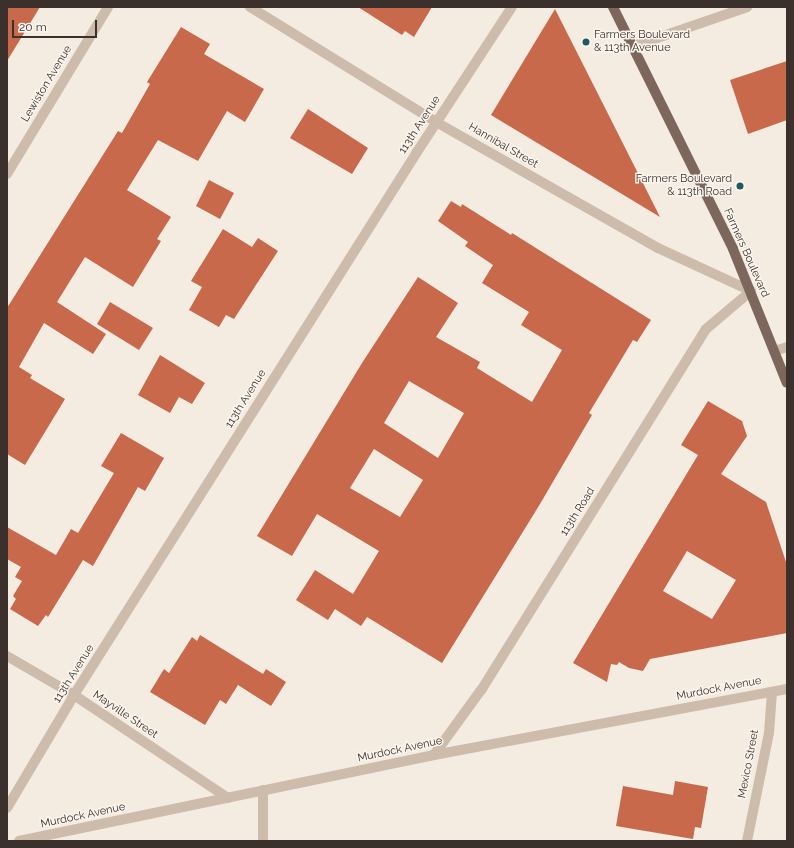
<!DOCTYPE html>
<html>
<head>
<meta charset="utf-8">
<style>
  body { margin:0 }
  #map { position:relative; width:794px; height:848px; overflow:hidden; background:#f4ebe1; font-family:Raleway,sans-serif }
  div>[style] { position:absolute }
  .building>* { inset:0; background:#c8694b }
  .minor>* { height:10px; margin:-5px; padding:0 5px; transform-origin:5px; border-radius:5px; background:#cdbbac }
  .major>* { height:10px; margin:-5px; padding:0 5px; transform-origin:5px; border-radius:5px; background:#7d675c }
  .dots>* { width:11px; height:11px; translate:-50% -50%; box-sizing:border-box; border:2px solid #fbf5ee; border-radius:50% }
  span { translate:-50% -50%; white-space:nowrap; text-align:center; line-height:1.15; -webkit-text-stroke:3px #fbf5ee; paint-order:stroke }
  .poi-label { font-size:11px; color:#3b302b }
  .left { translate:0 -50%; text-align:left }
  .right { translate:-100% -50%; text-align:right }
  .street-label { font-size:11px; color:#3b302b }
  .frame { position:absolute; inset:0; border:8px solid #3b302b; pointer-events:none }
  .scale { position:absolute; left:12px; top:20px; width:85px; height:18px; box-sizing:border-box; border:2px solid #3b302b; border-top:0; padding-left:5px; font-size:12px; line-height:14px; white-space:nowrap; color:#3b302b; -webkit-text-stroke:3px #fbf5ee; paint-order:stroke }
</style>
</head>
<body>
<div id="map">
  <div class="building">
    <i style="clip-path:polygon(7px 7px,40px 7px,7px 61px)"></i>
    <i style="clip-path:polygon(358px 7px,432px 7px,414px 37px,405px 31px,402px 35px)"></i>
    <i style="clip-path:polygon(555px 9px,598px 94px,660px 217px,491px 115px)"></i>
    <i style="clip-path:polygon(181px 27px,210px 44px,204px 54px,264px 89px,245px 122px,227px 111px,198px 161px,158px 140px,127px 190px,171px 217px,157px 239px,161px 241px,133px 287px,85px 257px,57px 302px,106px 334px,93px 354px,44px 323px,19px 367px,32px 375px,30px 378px,65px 399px,25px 465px,7px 454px,7px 308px,118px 131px,122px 133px,150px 84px,147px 82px)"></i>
    <i style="clip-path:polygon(787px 61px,787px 120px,748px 134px,730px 80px)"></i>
    <i style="clip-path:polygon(308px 109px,368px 148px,352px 174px,290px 138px)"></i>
    <i style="clip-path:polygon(209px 180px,234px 193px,220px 219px,196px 206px)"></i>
    <i style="clip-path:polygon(evenodd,451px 201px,461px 207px,462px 204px,511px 235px,512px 233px,651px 320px,637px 342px,633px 340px,589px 413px,592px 415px,540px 504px,442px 663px,367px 617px,361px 626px,335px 609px,328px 620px,296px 600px,315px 570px,353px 594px,379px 551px,317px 514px,292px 556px,257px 536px,362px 363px,418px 277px,458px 303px,436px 337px,480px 362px,477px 368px,532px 402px,562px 350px,521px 325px,529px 312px,482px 283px,493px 265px,465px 246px,468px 242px,438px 221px,451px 201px,409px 381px,464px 413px,438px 458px,384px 423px,409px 381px,451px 201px,374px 449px,423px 480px,400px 517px,350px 488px,374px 449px)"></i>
    <i style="clip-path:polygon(223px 229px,252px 247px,258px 238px,278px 251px,234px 319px,226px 315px,219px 327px,189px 310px,202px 287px,191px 281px)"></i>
    <i style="clip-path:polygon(110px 302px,153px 328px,139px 350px,97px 324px)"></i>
    <i style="clip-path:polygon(160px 355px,205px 383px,192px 404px,179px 397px,170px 413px,138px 395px)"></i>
    <i style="clip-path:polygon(evenodd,708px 401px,742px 421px,747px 436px,721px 474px,766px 502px,787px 565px,787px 633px,650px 659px,643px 671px,629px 668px,619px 662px,617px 665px,611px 664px,607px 682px,573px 663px,698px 455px,681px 445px,708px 401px,687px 551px,736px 580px,712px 619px,663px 591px,687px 551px)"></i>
    <i style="clip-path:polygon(121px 433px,164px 458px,145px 491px,138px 487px,93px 566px,83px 560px,48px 617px,46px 615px,38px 626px,10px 609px,16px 599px,13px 596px,22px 581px,15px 577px,21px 567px,7px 559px,7px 527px,56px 555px,71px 529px,78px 533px,114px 473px,101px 466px)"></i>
    <i style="clip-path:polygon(200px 635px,263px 674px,266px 669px,286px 682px,271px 706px,238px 685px,226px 704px,220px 700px,205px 725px,150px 692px,164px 669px,169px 673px,192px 637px,197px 641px)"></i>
    <i style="clip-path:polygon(675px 781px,708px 787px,701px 828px,695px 827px,693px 839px,616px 826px,623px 786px,673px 795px)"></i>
  </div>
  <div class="minor">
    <i style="left:250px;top:7px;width:219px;rotate:31.7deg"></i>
    <i style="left:436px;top:122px;width:255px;rotate:29.6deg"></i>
    <i style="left:658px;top:248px;width:102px;rotate:24.8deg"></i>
    <i style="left:751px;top:291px;width:59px;rotate:139.8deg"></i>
    <i style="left:706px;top:329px;width:425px;rotate:121.9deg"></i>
    <i style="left:481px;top:690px;width:80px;rotate:125.9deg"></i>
    <i style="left:634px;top:46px;width:120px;rotate:-19deg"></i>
    <i style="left:7px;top:174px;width:195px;rotate:-58.8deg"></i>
    <i style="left:774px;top:351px;width:14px;rotate:-17deg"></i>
    <i style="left:7px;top:656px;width:78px;rotate:30.2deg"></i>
    <i style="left:74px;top:695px;width:185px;rotate:33.8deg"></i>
    <i style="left:7px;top:808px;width:131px;rotate:-59.3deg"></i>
    <i style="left:74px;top:695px;width:642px;rotate:-57.72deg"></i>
    <i style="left:417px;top:152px;width:173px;rotate:-56.8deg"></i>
    <i style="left:19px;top:841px;width:424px;rotate:-11.7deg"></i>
    <i style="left:434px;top:755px;width:359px;rotate:-10.6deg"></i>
    <i style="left:263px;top:841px;width:51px;rotate:-90deg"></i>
    <i style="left:747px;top:841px;width:110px;rotate:-78.5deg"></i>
    <i style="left:769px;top:733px;width:41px;rotate:-85.8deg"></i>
  </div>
  <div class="major">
    <i style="left:613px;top:7px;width:270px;rotate:63.6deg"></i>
    <i style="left:733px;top:249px;width:144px;rotate:68.1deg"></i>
  </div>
  <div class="dots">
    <i style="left:586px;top:42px;background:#1f5a5e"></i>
    <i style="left:740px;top:186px;background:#1f5a5e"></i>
  </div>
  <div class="poi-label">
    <span class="left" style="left:594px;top:42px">Farmers Boulevard<br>&amp; 113th Avenue</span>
    <span class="right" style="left:732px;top:186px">Farmers Boulevard<br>&amp; 113th Road</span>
  </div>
  <div class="street-label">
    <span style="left:47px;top:84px;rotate:-59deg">Lewiston Avenue</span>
    <span style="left:420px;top:125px;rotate:-57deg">113th Avenue</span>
    <span style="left:503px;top:146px;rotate:30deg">Hannibal Street</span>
    <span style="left:746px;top:253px;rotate:66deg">Farmers Boulevard</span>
    <span style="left:246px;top:399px;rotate:-58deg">113th Avenue</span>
    <span style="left:578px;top:512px;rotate:-58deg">113th Road</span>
    <span style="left:74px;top:674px;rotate:-58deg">113th Avenue</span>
    <span style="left:719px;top:689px;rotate:-11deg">Murdock Avenue</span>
    <span style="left:125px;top:715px;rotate:34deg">Mayville Street</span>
    <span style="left:400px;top:750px;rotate:-12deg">Murdock Avenue</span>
    <span style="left:749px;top:764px;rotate:-79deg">Mexico Street</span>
    <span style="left:83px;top:816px;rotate:-12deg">Murdock Avenue</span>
  </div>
  <div class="frame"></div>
  <div class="scale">20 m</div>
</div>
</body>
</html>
